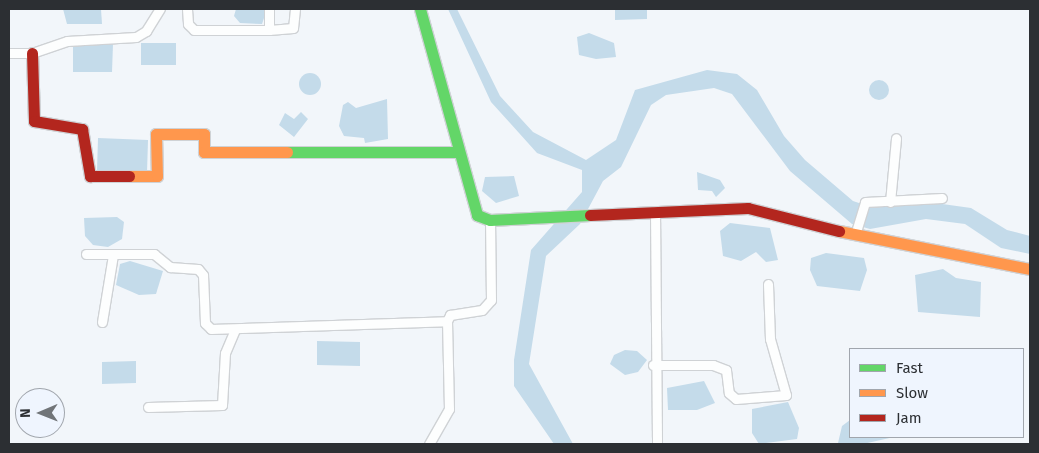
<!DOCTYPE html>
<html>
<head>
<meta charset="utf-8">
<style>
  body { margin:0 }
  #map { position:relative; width:1039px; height:453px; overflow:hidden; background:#f2f6fa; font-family:"Fira Sans",sans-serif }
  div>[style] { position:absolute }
  .water>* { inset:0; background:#c4dbea }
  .round { border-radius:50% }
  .roads { filter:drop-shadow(1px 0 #cfd2d5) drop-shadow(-1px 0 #cfd2d5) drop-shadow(0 1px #cfd2d5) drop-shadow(0 -1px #cfd2d5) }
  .street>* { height:9px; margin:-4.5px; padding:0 4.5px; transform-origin:4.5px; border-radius:4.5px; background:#fdfefe }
  .fast>* { height:11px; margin:-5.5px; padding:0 5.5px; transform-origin:5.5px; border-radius:5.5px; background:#63d668 }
  .slow>* { height:11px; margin:-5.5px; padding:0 5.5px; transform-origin:5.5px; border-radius:5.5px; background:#ff974d }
  .jam>* { height:11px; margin:-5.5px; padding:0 5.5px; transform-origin:5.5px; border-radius:5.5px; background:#b3261e }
  span { translate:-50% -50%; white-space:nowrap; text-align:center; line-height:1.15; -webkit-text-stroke:5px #eff5fe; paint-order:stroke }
  .frame { position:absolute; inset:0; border:10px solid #2c2f33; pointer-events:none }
  .legend { position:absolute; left:849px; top:348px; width:175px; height:90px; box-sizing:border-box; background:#eff5fe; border:1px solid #a1a6ad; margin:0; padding:6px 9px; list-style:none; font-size:15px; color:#2c2f33 }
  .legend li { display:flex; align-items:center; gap:10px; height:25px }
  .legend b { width:25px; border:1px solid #a1a6ad }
  .north { position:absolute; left:15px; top:388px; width:50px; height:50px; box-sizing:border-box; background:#eff5fe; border:1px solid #a1a6ad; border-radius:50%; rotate:269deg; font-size:14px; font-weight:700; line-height:20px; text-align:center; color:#2c2f33 }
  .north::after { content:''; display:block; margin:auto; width:18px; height:22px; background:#717579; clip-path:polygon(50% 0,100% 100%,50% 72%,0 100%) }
</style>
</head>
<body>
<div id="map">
  <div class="water">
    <i style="clip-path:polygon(63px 9px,101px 9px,102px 24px,67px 24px)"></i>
    <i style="clip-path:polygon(236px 9px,244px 10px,267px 9px,262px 24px,240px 23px,234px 16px)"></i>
    <i style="clip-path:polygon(448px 9px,457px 9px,500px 96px,533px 132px,586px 160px,616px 140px,635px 90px,707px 70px,737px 74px,757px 90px,784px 136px,805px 160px,853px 201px,868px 206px,928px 202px,971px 208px,1007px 230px,1030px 236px,1030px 254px,1001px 248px,965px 224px,926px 219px,870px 229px,852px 224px,790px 171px,732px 94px,714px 88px,666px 95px,651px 105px,621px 167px,603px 181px,580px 224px,546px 256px,529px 364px,573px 444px,554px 444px,514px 386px,514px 360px,531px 250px,582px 192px,582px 170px,537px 153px,491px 102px)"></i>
    <i style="clip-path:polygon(615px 9px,647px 9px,647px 19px,615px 20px)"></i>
    <i style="clip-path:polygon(589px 33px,614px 43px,616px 57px,596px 59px,579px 55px,577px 37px)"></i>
    <i style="clip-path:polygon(141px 43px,176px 43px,176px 65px,141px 65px)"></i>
    <i style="clip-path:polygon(73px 44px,113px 44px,112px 72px,73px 72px)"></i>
    <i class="round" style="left:299px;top:73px;width:22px;height:22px"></i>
    <i class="round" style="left:869px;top:80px;width:20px;height:20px"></i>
    <i style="clip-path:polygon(387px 99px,388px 139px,365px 143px,364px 138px,344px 136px,339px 126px,343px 105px,348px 102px,356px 108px)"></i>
    <i style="clip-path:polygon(301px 112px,308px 119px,294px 137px,279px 125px,285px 113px,294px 119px)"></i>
    <i style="clip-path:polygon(98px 138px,148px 140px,147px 173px,97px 171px)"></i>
    <i style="clip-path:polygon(697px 172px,720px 180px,725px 188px,716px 197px,712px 191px,698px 190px)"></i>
    <i style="clip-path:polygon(514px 176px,519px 196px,496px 203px,482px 191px,485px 177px)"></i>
    <i style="clip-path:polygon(117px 217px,124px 222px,122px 239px,108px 247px,93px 245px,85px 236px,84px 218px)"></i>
    <i style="clip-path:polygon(730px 223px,770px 228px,778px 260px,766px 262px,756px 252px,741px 261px,723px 256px,720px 231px)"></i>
    <i style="clip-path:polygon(826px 253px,864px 258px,867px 270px,860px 291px,817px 286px,810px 270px,811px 258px)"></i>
    <i style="clip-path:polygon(130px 261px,163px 271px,156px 294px,139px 295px,116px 285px,120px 264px)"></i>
    <i style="clip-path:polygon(943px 269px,956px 278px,981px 282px,980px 317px,918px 312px,915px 275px)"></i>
    <i style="clip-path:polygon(317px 341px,360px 342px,360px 366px,317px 365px)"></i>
    <i style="clip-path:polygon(625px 350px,637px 351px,647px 360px,638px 372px,625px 375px,610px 364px,614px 355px)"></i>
    <i style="clip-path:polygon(136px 361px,136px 383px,102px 384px,102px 362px)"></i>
    <i style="clip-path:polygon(704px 381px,715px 403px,697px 410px,668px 410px,667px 388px)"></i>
    <i style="clip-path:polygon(788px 402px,799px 428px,797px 439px,759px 444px,752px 433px,752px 409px)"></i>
    <i style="clip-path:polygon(850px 420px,850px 437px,894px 437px,863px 444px,838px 443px,842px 426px)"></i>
  </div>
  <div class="roads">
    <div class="street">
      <i style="left:187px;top:9px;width:15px;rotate:86deg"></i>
      <i style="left:188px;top:24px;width:8px;rotate:45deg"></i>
      <i style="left:194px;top:30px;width:75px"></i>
      <i style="left:269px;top:9px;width:21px;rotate:90deg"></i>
      <i style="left:269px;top:30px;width:24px;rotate:-5deg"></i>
      <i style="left:293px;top:28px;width:19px;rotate:-84deg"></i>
      <i style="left:9px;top:53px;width:23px"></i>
      <i style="left:32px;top:53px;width:37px;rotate:-19deg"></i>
      <i style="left:67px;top:41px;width:69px;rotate:-3.3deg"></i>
      <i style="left:136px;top:37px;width:12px;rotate:-31deg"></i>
      <i style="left:146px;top:31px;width:26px;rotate:-58deg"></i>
      <i style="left:890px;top:202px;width:64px;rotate:-84.6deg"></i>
      <i style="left:655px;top:211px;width:233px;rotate:89.5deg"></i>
      <i style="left:855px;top:235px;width:34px;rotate:-73deg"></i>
      <i style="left:865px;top:202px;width:77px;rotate:-3deg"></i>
      <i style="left:86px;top:254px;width:68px"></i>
      <i style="left:154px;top:254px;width:21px;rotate:39deg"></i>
      <i style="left:170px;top:267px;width:28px;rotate:4deg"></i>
      <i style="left:198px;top:269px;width:8px;rotate:50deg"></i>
      <i style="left:203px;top:275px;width:48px;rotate:87.6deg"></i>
      <i style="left:205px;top:323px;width:8px;rotate:45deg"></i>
      <i style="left:211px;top:329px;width:236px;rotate:-1.9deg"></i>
      <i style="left:447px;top:321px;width:7px;rotate:-63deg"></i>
      <i style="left:450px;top:315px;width:32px;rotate:-9deg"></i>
      <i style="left:482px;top:310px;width:13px;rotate:-48deg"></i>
      <i style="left:491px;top:300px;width:80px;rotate:-90.7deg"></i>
      <i style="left:102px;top:322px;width:68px;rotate:-80.7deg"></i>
      <i style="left:653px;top:365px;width:60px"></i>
      <i style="left:713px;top:365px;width:14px;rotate:21deg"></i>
      <i style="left:726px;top:370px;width:23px;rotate:83deg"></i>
      <i style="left:729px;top:393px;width:9px;rotate:41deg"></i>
      <i style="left:736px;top:399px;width:50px;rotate:-4.6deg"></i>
      <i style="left:786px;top:395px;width:58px;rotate:-105.9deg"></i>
      <i style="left:770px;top:339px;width:55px;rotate:-92.1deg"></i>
      <i style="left:148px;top:407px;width:74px;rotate:-1.5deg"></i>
      <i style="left:222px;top:405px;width:52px;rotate:-86.7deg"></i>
      <i style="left:225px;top:353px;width:25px;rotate:-67deg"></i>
      <i style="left:429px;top:444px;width:40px;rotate:-60.3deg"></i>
      <i style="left:449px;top:409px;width:88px;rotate:-91.3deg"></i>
    </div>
    <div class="fast">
      <i style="left:420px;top:9px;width:214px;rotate:74.5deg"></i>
      <i style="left:477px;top:215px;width:14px;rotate:21deg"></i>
      <i style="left:490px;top:220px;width:100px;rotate:-2.9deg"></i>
      <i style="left:287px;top:152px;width:170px"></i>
    </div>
    <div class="slow">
      <i style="left:129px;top:176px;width:28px"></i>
      <i style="left:157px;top:176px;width:42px;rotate:-91.4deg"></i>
      <i style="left:156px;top:134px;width:48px"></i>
      <i style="left:204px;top:134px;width:18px;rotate:90deg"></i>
      <i style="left:204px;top:152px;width:83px"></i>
      <i style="left:839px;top:231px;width:195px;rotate:11.3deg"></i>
    </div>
    <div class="jam">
      <i style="left:32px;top:53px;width:68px;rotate:88.3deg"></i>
      <i style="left:34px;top:121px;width:49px;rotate:9.5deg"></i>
      <i style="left:82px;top:129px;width:48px;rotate:80.3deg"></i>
      <i style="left:90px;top:176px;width:39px"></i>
      <i style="left:590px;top:215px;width:158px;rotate:-2.5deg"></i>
      <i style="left:748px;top:208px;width:94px;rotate:14.2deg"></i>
    </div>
  </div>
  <div class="frame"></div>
  <ul class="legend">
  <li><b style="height:6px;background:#63d668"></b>Fast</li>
  <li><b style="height:6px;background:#ff974d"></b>Slow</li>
  <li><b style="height:6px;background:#b3261e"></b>Jam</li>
  </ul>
  <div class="north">N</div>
</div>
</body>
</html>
